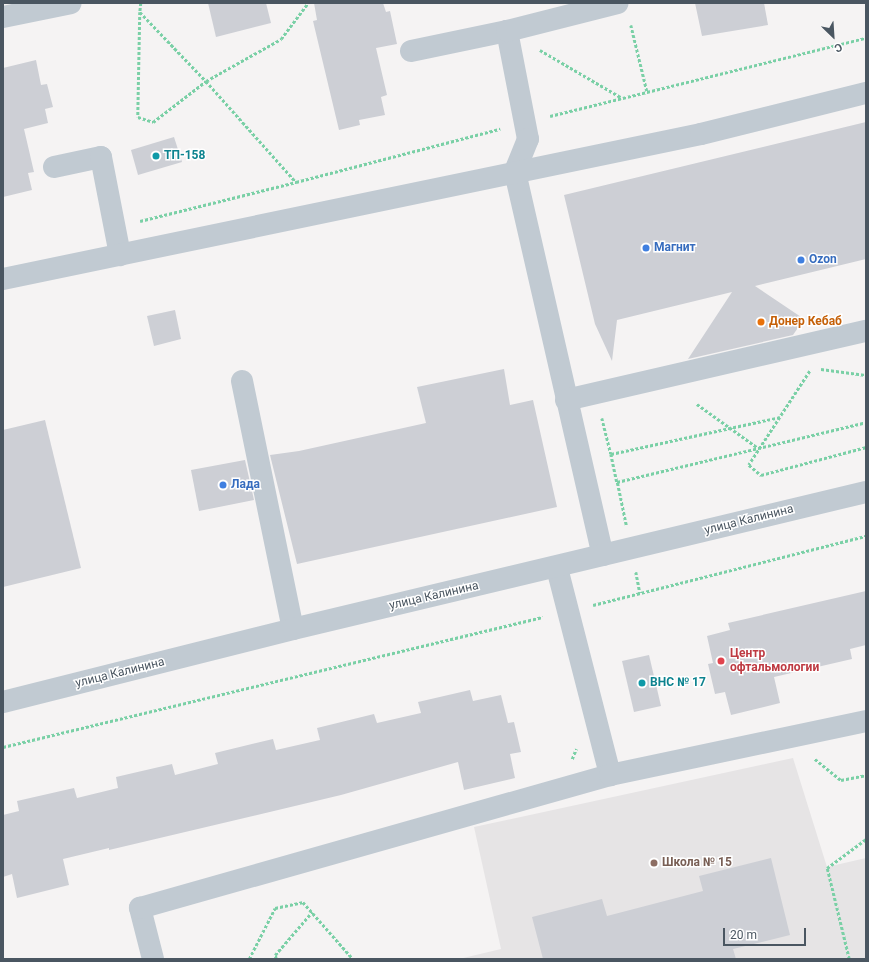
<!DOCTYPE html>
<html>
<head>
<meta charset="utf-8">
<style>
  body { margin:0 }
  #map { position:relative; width:869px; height:962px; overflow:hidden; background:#f5f3f3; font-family:Roboto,sans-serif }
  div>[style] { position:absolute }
  .education>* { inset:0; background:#e6e4e5 }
  .building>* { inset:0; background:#cdcfd5 }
  .path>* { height:2.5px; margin-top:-1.25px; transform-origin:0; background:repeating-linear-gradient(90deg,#7ad0a6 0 3px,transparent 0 5px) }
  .minor>* { height:22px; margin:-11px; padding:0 11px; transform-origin:11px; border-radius:11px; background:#c1cad2 }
  .dots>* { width:11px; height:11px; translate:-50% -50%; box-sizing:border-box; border:2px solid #fff; border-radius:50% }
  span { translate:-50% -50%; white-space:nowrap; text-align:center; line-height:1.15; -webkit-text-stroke:3px #fff; paint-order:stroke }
  .culture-label { font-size:12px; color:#0d838f; font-weight:700 }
  .left { translate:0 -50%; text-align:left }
  .shop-label { font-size:12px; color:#366cbe; font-weight:700 }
  .food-label { font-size:12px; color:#c56008; font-weight:700 }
  .street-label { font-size:12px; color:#4a5661 }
  .health-label { font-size:12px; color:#be3a42; font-weight:700 }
  .education-label { font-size:12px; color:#785e54; font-weight:700 }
  .frame { position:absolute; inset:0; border:4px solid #4a5661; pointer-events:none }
  .north { position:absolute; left:813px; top:16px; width:40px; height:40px; -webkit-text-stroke:3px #fff; paint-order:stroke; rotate:155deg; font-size:11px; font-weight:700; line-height:16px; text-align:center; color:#4a5661 }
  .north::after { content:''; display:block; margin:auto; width:14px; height:18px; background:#4a5661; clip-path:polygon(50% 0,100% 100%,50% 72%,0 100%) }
  .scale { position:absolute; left:723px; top:928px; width:83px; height:18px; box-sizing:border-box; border:2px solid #4a5661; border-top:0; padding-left:5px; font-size:12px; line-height:14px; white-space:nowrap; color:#4a5661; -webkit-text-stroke:3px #fff; paint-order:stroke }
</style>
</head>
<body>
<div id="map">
  <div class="education">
    <i style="clip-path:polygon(793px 758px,827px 867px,866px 858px,866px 959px,459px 959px,501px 949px,474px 827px)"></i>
  </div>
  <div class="building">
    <i style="clip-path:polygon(208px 3px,266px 3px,271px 23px,216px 37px)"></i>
    <i style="clip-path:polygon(314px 3px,383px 3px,386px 12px,390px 11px,397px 44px,376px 48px,387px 95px,381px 97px,385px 115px,359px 120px,360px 125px,339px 130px,313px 21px,317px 20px)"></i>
    <i style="clip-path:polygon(695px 3px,764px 3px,768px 25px,702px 36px)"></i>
    <i style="clip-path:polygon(36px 60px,41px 85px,47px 84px,53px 107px,45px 109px,48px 123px,24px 129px,34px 172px,28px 173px,32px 190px,3px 197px,3px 68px)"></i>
    <i style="clip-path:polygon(866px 122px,866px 259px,755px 286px,804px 319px,793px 335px,688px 359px,732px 292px,617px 320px,612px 361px,595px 324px,564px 195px)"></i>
    <i style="clip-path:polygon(174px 137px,182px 162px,138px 175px,131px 150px)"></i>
    <i style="clip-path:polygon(175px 310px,181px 339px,154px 346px,147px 316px)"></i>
    <i style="clip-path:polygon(504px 369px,510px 405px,533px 400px,557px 507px,297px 564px,270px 455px,299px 451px,426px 423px,417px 387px)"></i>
    <i style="clip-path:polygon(45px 420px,81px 568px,3px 587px,3px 430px)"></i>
    <i style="clip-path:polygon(245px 460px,254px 500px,199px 511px,191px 470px)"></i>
    <i style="clip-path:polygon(866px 591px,866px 645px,850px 649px,852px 659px,774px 677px,780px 703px,731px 715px,725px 692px,715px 694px,708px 664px,713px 663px,707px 636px,730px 630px,728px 623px)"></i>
    <i style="clip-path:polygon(649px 655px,661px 706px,634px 712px,622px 661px)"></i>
    <i style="clip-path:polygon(470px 690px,473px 701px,501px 695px,508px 723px,514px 722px,521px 752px,510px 754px,515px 778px,464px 790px,458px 762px,341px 795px,109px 850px,109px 848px,63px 859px,69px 885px,17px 898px,12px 874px,3px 877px,3px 815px,19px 811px,17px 801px,74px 788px,77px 798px,118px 788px,116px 777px,172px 764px,175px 775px,218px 764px,215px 753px,273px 739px,276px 750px,320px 740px,317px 728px,374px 714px,377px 723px,421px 713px,418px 702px)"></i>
    <i style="clip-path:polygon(771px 858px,790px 935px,733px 949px,736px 959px,543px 959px,532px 917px,602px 899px,607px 916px,703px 891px,699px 876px)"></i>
  </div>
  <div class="path">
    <i style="left:141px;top:3px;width:9px;rotate:96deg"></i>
    <i style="left:140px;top:12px;width:95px;rotate:46.3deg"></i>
    <i style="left:206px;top:81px;width:135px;rotate:48.3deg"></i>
    <i style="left:296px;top:182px;width:211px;rotate:-14.6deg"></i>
    <i style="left:140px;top:12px;width:105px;rotate:91.1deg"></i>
    <i style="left:138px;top:117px;width:16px;rotate:18deg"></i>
    <i style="left:153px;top:122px;width:67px;rotate:-37.7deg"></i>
    <i style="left:206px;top:81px;width:86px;rotate:-29.2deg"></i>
    <i style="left:281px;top:39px;width:45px;rotate:-53.1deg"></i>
    <i style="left:631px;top:25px;width:68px;rotate:76.4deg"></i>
    <i style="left:540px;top:50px;width:95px;rotate:30.3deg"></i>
    <i style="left:550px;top:116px;width:325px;rotate:-13.9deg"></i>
    <i style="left:140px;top:221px;width:161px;rotate:-14deg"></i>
    <i style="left:821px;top:369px;width:45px;rotate:7.6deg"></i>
    <i style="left:810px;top:371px;width:112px;rotate:123deg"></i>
    <i style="left:749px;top:465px;width:16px;rotate:40deg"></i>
    <i style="left:761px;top:475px;width:109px;rotate:-14.9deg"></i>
    <i style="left:697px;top:404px;width:75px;rotate:35.8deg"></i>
    <i style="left:602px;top:418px;width:37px;rotate:76deg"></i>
    <i style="left:611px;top:454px;width:173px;rotate:-12.3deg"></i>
    <i style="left:611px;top:454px;width:29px;rotate:78deg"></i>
    <i style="left:626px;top:525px;width:44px;rotate:-101.8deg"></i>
    <i style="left:617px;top:482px;width:256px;rotate:-13.5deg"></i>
    <i style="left:636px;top:572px;width:21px;rotate:79deg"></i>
    <i style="left:593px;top:605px;width:282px;rotate:-14.2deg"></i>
    <i style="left:3px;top:747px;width:555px;rotate:-13.54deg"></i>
    <i style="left:572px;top:759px;width:11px;rotate:-68deg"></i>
    <i style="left:815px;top:759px;width:33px;rotate:39deg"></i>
    <i style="left:841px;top:780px;width:25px;rotate:-11deg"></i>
    <i style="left:249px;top:959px;width:57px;rotate:-63deg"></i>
    <i style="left:275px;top:908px;width:29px;rotate:-12deg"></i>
    <i style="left:303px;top:902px;width:76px;rotate:48.7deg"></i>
    <i style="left:276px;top:959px;width:4px;rotate:-104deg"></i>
    <i style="left:275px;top:955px;width:57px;rotate:-49.3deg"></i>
    <i style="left:849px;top:959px;width:94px;rotate:-103.6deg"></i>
    <i style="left:827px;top:868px;width:49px;rotate:-36.6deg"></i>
  </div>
  <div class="minor">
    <i style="left:3px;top:17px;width:69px;rotate:-11.6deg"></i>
    <i style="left:507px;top:31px;width:110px;rotate:79deg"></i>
    <i style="left:528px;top:139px;width:35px;rotate:112deg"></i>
    <i style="left:515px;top:172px;width:393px;rotate:77.1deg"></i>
    <i style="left:411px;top:51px;width:98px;rotate:-11.8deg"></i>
    <i style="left:507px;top:31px;width:114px;rotate:-14.2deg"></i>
    <i style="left:54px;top:167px;width:48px;rotate:-12deg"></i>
    <i style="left:101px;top:157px;width:100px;rotate:79deg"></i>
    <i style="left:3px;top:279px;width:713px;rotate:-11.74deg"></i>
    <i style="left:701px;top:134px;width:170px;rotate:-14deg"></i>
    <i style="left:242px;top:381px;width:253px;rotate:78.4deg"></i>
    <i style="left:566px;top:400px;width:308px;rotate:-13deg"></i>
    <i style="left:557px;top:568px;width:214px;rotate:75.6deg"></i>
    <i style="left:3px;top:702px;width:299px;rotate:-14.1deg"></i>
    <i style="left:293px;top:629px;width:589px;rotate:-13.45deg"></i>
    <i style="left:153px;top:959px;width:53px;rotate:-104.3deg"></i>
    <i style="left:140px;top:908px;width:488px;rotate:-15.8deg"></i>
    <i style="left:610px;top:775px;width:262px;rotate:-11.9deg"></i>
  </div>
  <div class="dots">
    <i style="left:156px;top:156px;background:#0f9aa8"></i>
    <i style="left:646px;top:248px;background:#3f7fe0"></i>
    <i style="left:801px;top:260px;background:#3f7fe0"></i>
    <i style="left:761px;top:322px;background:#e8710a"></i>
    <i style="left:223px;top:485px;background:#3f7fe0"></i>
    <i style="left:721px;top:661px;background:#e0444e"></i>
    <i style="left:642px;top:683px;background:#0f9aa8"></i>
    <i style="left:654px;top:863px;background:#8d6e63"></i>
  </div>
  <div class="culture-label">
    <span class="left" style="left:164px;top:156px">ТП-158</span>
    <span class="left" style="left:650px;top:683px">ВНС № 17</span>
  </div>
  <div class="shop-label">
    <span class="left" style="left:654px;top:248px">Магнит</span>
    <span class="left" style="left:809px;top:260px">Ozon</span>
    <span class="left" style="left:231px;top:485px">Лада</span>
  </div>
  <div class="food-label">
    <span class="left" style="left:769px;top:322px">Донер Кебаб</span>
  </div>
  <div class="street-label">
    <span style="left:749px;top:520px;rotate:-14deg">улица Калинина</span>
    <span style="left:434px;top:596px;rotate:-13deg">улица Калинина</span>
    <span style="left:120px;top:673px;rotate:-14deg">улица Калинина</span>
  </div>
  <div class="health-label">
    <span class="left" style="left:730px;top:661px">Центр<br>офтальмологии</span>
  </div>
  <div class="education-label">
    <span class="left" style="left:662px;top:863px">Школа № 15</span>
  </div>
  <div class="frame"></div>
  <div class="north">С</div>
  <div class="scale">20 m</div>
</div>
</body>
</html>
